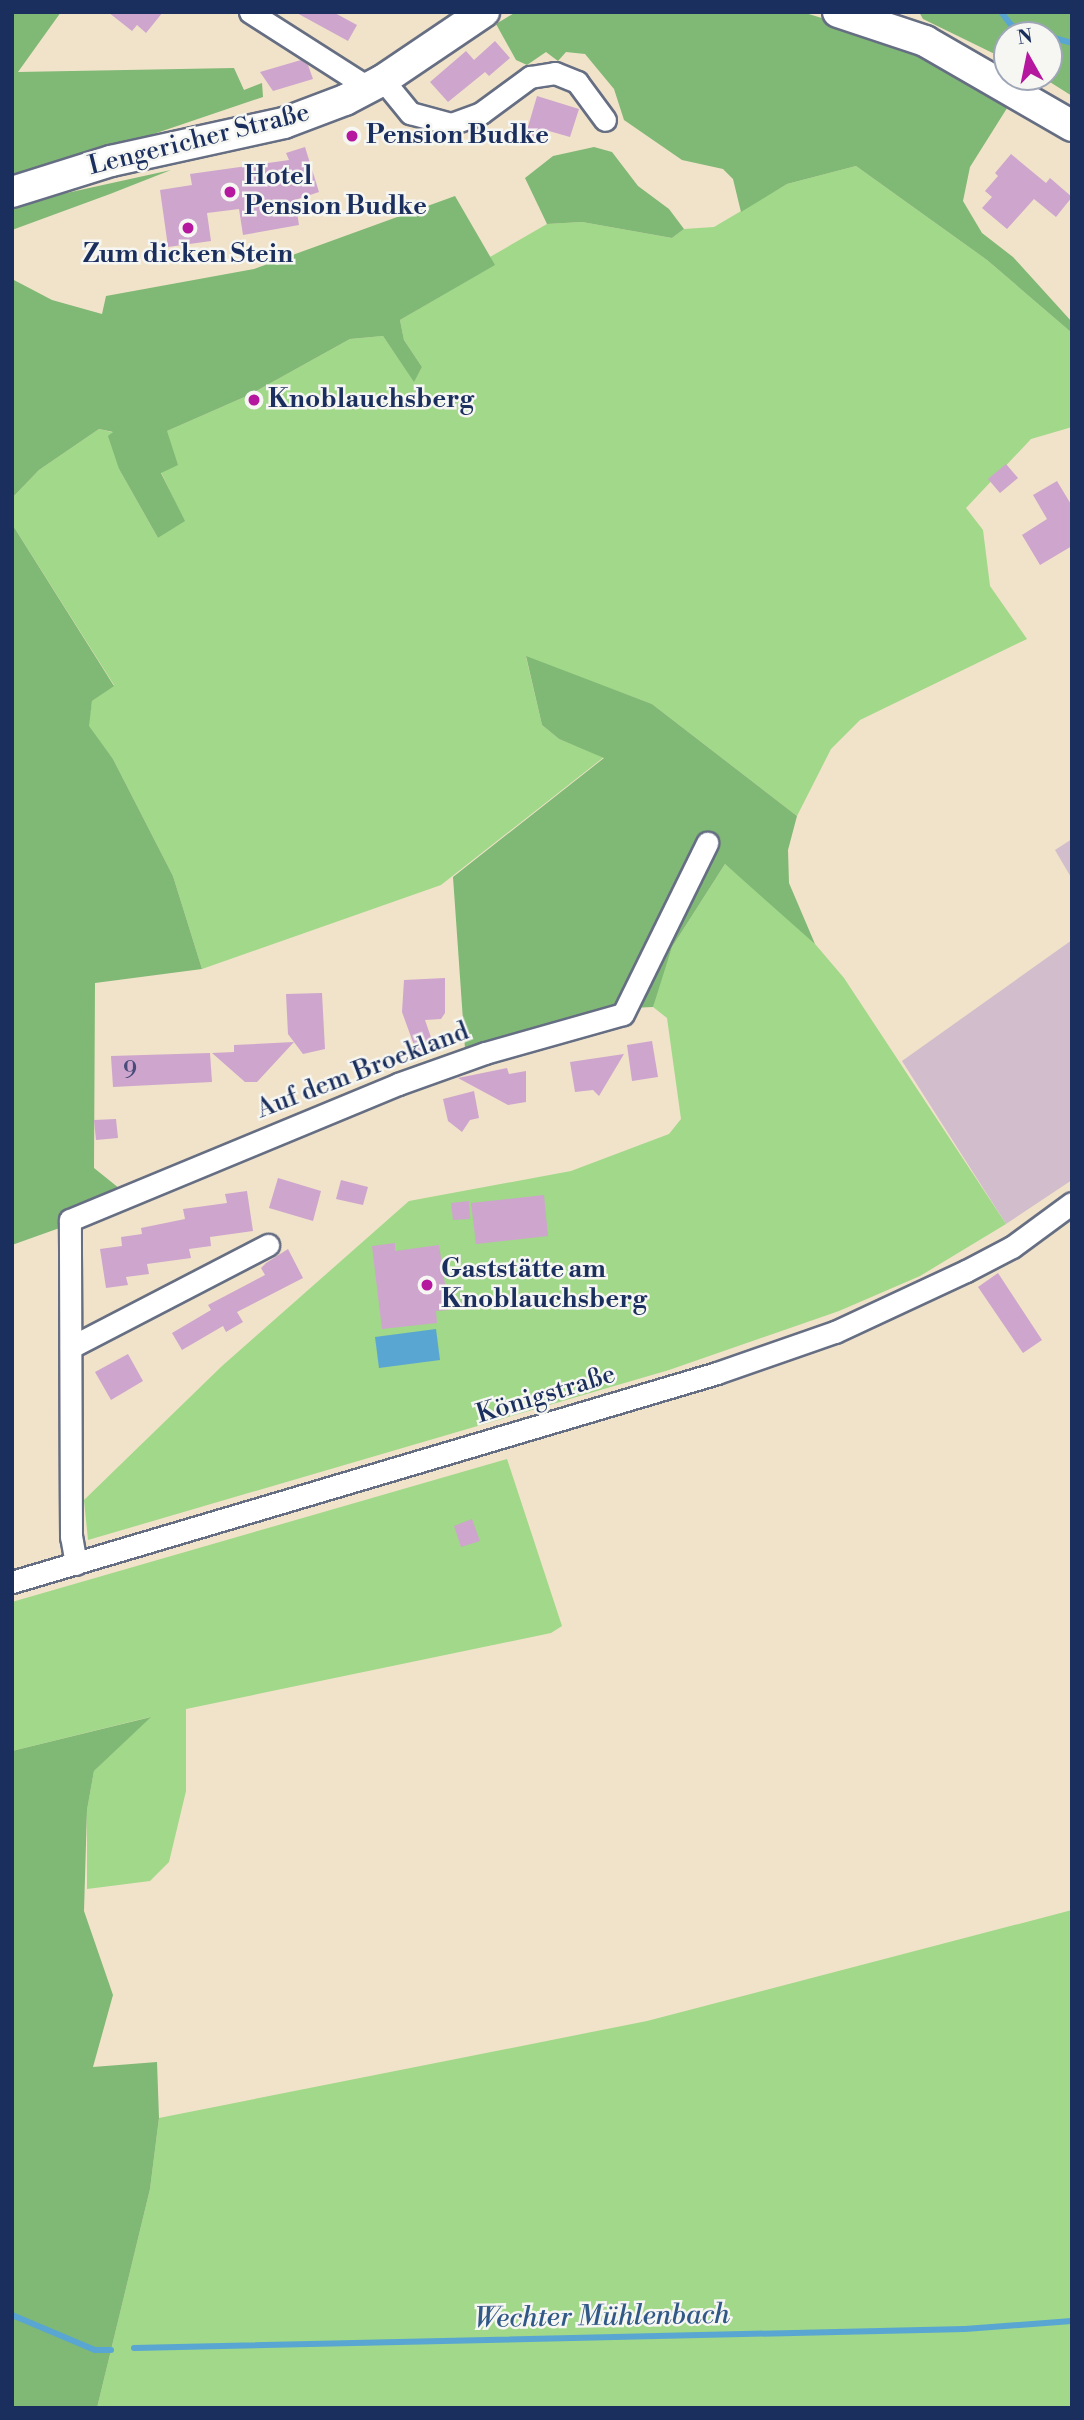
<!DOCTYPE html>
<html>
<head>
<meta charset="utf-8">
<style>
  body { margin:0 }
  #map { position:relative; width:1084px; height:2420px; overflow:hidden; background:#f0e3c9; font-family:"Libre Bodoni",serif }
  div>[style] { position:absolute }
  .industrial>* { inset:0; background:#d1bdcc }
  .green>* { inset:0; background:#a1d889 }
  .forest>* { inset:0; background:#80b875 }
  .water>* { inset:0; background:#59a6d2 }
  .stream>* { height:6px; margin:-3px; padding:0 3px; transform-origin:3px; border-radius:3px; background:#59a6d2 }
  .building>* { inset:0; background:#cea5cd }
  .roads { filter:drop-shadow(2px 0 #666e83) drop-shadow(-2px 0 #666e83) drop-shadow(0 2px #666e83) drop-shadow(0 -2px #666e83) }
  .minor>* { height:21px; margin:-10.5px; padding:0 10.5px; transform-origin:10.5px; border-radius:10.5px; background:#fff }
  .secondary>* { height:30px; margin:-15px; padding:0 15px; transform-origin:15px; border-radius:15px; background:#fff }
  .dots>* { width:19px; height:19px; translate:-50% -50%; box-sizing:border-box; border:4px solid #f6f6f2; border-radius:50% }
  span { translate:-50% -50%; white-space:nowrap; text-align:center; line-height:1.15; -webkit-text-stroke:5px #f6f6f2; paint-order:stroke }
  .number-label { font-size:23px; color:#484c7a }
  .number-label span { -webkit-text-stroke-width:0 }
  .poi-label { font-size:26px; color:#1b2f5e; font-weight:700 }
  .left { translate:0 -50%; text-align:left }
  .street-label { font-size:26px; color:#1b2f5e }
  .water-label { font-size:28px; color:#315987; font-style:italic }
  .frame { position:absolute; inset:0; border:14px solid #1b2f5e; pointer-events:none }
  .north { position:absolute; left:993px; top:21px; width:70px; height:70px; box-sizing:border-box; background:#f6f6f2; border:2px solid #9ea6b7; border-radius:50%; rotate:351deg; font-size:19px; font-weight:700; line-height:28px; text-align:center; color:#1b2f5e }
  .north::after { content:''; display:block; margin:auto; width:24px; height:32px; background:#b5179e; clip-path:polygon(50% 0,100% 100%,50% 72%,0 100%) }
</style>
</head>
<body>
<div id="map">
  <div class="industrial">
    <i style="clip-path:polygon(1072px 839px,1072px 879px,1055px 850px)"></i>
    <i style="clip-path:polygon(1072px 940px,1072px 1180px,1006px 1224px,902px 1061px)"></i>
  </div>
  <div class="green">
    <i style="clip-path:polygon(856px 166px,987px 260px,1072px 333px,1072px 427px,1031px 439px,966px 508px,983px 530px,990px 586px,1027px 639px,860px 720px,831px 749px,797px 816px,652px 704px,526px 657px,542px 725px,559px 739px,604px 757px,441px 885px,202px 969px,173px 876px,113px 759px,88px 726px,92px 701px,114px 685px,12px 524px,12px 498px,39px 470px,99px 429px,115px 433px,119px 469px,158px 538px,184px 521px,161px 472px,167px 431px,249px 395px,350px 339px,383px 336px,414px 381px,422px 367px,404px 340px,400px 320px,494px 265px,490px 257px,547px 224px,582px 222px,672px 238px,684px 229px,714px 227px,787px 184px)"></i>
    <i style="clip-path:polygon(725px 864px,804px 931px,844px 978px,1006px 1224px,920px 1276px,839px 1311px,669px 1370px,88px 1540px,84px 1500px,222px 1366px,409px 1201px,571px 1171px,669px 1134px,681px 1119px,667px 1018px,653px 1007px,654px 995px,672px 947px)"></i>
    <i style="clip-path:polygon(507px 1459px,562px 1626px,551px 1633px,186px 1709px,186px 1791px,169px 1862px,150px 1881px,87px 1889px,87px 1810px,94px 1771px,150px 1717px,12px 1751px,12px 1602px)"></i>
    <i style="clip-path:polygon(1072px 1910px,1072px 2408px,97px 2408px,150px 2189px,159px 2118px,647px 2021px)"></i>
  </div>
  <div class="forest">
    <i style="clip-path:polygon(12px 12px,61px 12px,18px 72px,234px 68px,244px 90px,262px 83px,263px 97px,12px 182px)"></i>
    <i style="clip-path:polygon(516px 12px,802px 12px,921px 48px,1009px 105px,970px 167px,963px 201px,982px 233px,1013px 257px,1072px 322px,1072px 333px,987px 260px,856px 166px,787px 184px,741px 212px,733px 179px,723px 169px,682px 160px,624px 120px,614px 89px,585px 54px,566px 52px,558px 61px,546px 52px,527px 65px,516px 60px,496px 24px)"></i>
    <i style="clip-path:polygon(919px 12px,1072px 12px,1072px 96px,1042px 77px,1049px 77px,1049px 35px,1007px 35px,1007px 60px,923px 19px)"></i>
    <i style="clip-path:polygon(594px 147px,612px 152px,638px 186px,669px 209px,684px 229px,672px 238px,582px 222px,547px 224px,525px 178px,553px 156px)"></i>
    <i style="clip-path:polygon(171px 170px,110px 194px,12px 230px,12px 205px)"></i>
    <i style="clip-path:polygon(455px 196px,495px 265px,400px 320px,404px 340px,422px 367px,414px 382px,383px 336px,350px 339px,249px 395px,167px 431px,178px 465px,161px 473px,185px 521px,158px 538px,119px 469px,108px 436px,113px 432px,99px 429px,39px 470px,12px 498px,12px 279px,52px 300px,102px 314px,106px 296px,254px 269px)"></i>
    <i style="clip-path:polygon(12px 524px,114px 686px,92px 701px,89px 726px,113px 759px,173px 876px,202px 969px,95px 983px,94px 1168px,135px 1201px,12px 1245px)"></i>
    <i style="clip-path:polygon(526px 656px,652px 704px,797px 816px,788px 850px,789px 883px,815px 944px,725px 864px,672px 947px,653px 1007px,607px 1009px,465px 1049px,453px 877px,604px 758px,559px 739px,542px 725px)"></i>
    <i style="clip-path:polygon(151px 1717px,94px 1771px,87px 1810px,84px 1911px,113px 1995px,93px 2067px,157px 2062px,159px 2118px,150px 2189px,97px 2408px,12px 2408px,12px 1751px)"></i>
  </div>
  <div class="water">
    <i style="clip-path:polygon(436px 1329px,440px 1360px,379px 1368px,375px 1337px)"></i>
  </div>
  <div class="stream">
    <i style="left:1001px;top:12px;width:18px;rotate:52deg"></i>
    <i style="left:1012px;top:26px;width:62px;rotate:15.8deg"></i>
    <i style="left:12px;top:2315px;width:90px;rotate:22.9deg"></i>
    <i style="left:95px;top:2350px;width:16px"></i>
    <i style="left:134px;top:2348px;width:831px;rotate:-1.31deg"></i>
    <i style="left:965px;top:2329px;width:107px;rotate:-4.3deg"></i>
  </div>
  <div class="building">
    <i style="clip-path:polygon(108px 12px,163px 12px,146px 33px,137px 25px,132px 31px)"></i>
    <i style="clip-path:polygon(295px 12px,333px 12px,357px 25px,348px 41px)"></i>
    <i style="clip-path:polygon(495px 41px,510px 58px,489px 76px,485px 72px,448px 102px,430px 82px,466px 51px,474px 60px)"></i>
    <i style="clip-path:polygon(301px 60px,308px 65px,313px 79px,273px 91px,260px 72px)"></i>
    <i style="clip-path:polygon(537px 96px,579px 109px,570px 137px,549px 131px,545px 142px,525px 137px)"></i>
    <i style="clip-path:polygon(305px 147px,319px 192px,295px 200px,299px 225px,243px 235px,239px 209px,207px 213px,211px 241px,168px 247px,160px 190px,192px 185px,190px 174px,289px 160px,286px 153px)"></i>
    <i style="clip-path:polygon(1011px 154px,1046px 183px,1050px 178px,1072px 197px,1056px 217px,1034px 199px,1007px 229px,982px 208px,992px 197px,985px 191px,998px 176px,995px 173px)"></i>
    <i style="clip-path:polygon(1006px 464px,1018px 478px,1000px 493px,988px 479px)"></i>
    <i style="clip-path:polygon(1057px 481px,1072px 506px,1072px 546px,1040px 565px,1022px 535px,1047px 519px,1033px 495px)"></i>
    <i style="clip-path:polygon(445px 978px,445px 1013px,441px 1019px,425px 1020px,436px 1052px,419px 1059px,402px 1012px,404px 980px)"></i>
    <i style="clip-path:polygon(322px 993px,325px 1049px,303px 1054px,294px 1042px,257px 1082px,245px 1082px,212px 1053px,234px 1052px,234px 1045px,294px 1042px,288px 1034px,286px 994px)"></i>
    <i style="clip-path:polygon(652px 1041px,658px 1077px,632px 1081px,627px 1045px)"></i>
    <i style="clip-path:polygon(210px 1053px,212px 1082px,113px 1087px,111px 1056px)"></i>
    <i style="clip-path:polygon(624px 1054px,599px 1096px,593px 1090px,575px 1092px,570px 1062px)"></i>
    <i style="clip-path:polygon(507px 1068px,509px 1074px,526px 1071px,526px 1102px,508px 1105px,458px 1078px)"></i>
    <i style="clip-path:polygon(474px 1091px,479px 1118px,470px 1120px,462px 1132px,448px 1121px,443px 1099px)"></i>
    <i style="clip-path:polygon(116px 1119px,118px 1138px,96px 1140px,94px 1120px)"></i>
    <i style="clip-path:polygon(278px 1178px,321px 1191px,313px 1221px,269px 1208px)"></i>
    <i style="clip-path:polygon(341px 1180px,368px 1187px,363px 1205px,336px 1199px)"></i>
    <i style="clip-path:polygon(247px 1191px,253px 1231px,210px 1237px,211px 1246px,189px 1249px,191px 1258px,147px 1264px,149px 1274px,126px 1277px,128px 1285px,106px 1288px,100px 1249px,122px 1246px,121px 1237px,142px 1234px,141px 1228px,185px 1219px,183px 1209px,227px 1203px,225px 1194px)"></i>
    <i style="clip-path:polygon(544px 1195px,548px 1236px,476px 1244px,471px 1203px)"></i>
    <i style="clip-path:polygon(469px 1201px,470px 1219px,453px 1220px,451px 1203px)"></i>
    <i style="clip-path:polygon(395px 1243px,395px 1251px,439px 1245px,449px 1310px,436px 1311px,437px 1323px,382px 1329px,372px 1246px)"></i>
    <i style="clip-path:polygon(288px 1249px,303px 1278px,237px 1312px,243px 1322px,226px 1332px,223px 1326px,182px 1350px,172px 1333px,211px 1310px,208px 1305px,265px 1275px,261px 1268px,266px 1263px)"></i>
    <i style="clip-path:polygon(998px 1273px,1042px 1340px,1023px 1353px,978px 1287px)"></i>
    <i style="clip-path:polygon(128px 1354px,143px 1381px,111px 1400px,95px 1372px)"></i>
    <i style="clip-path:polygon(472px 1519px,480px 1541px,461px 1547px,454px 1526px)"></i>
  </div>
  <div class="roads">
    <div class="minor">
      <i style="left:250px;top:12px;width:141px;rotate:32.6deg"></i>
      <i style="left:383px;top:80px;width:43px;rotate:50.7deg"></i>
      <i style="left:410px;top:113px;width:42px;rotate:15deg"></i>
      <i style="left:451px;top:124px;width:32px;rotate:-20deg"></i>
      <i style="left:481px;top:113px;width:61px;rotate:-36.3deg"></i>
      <i style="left:530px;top:77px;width:25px;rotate:-9deg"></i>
      <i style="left:555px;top:73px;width:24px;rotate:22deg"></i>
      <i style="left:577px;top:82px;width:47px;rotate:53.6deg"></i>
      <i style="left:71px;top:1347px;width:222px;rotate:-27.4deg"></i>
      <i style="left:76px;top:1564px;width:27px;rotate:-100deg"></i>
      <i style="left:71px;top:1537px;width:317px;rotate:-90.2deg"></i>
      <i style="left:70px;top:1220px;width:355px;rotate:-22.5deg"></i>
      <i style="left:398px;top:1084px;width:92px;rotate:-19.6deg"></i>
      <i style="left:485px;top:1053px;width:143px;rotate:-15.8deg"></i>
      <i style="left:623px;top:1014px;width:191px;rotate:-63.8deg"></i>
      <i style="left:12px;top:1582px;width:735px;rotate:-16.51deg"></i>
      <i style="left:717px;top:1373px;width:125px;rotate:-19.2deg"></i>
      <i style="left:835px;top:1332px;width:145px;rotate:-25deg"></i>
      <i style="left:966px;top:1271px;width:52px;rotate:-27.6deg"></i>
      <i style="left:1012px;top:1247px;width:74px;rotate:-36.3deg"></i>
    </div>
    <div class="secondary">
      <i style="left:838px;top:12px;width:92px;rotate:18.4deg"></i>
      <i style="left:925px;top:41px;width:170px;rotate:30deg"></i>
      <i style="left:12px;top:192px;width:104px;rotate:-17.4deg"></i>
      <i style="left:111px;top:161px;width:177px;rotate:-12.4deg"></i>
      <i style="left:284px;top:123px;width:65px;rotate:-20.7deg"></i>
      <i style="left:345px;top:100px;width:43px;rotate:-27.8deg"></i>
      <i style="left:383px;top:80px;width:122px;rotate:-34deg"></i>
    </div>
  </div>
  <div class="dots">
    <i style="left:352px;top:136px;background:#b5179e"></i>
    <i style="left:230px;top:192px;background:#b5179e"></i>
    <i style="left:188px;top:228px;background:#b5179e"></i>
    <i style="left:254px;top:400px;background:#b5179e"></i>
    <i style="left:427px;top:1285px;background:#b5179e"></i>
  </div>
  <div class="number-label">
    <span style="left:130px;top:1071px">9</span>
  </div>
  <div class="poi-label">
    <span class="left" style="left:366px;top:136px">Pension Budke</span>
    <span class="left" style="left:244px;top:192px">Hotel<br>Pension Budke</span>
    <span style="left:188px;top:255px">Zum dicken Stein</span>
    <span class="left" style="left:268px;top:400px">Knoblauchsberg</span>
    <span class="left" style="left:441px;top:1285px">Gaststätte am<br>Knoblauchsberg</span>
  </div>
  <div class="street-label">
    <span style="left:199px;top:140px;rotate:-14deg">Lengericher Straße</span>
    <span style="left:363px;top:1071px;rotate:-21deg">Auf dem Broekland</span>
    <span style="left:546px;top:1395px;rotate:-17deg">Königstraße</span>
  </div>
  <div class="water-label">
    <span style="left:602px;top:2317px;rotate:-1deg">Wechter Mühlenbach</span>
  </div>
  <div class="frame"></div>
  <div class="north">N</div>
</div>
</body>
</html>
